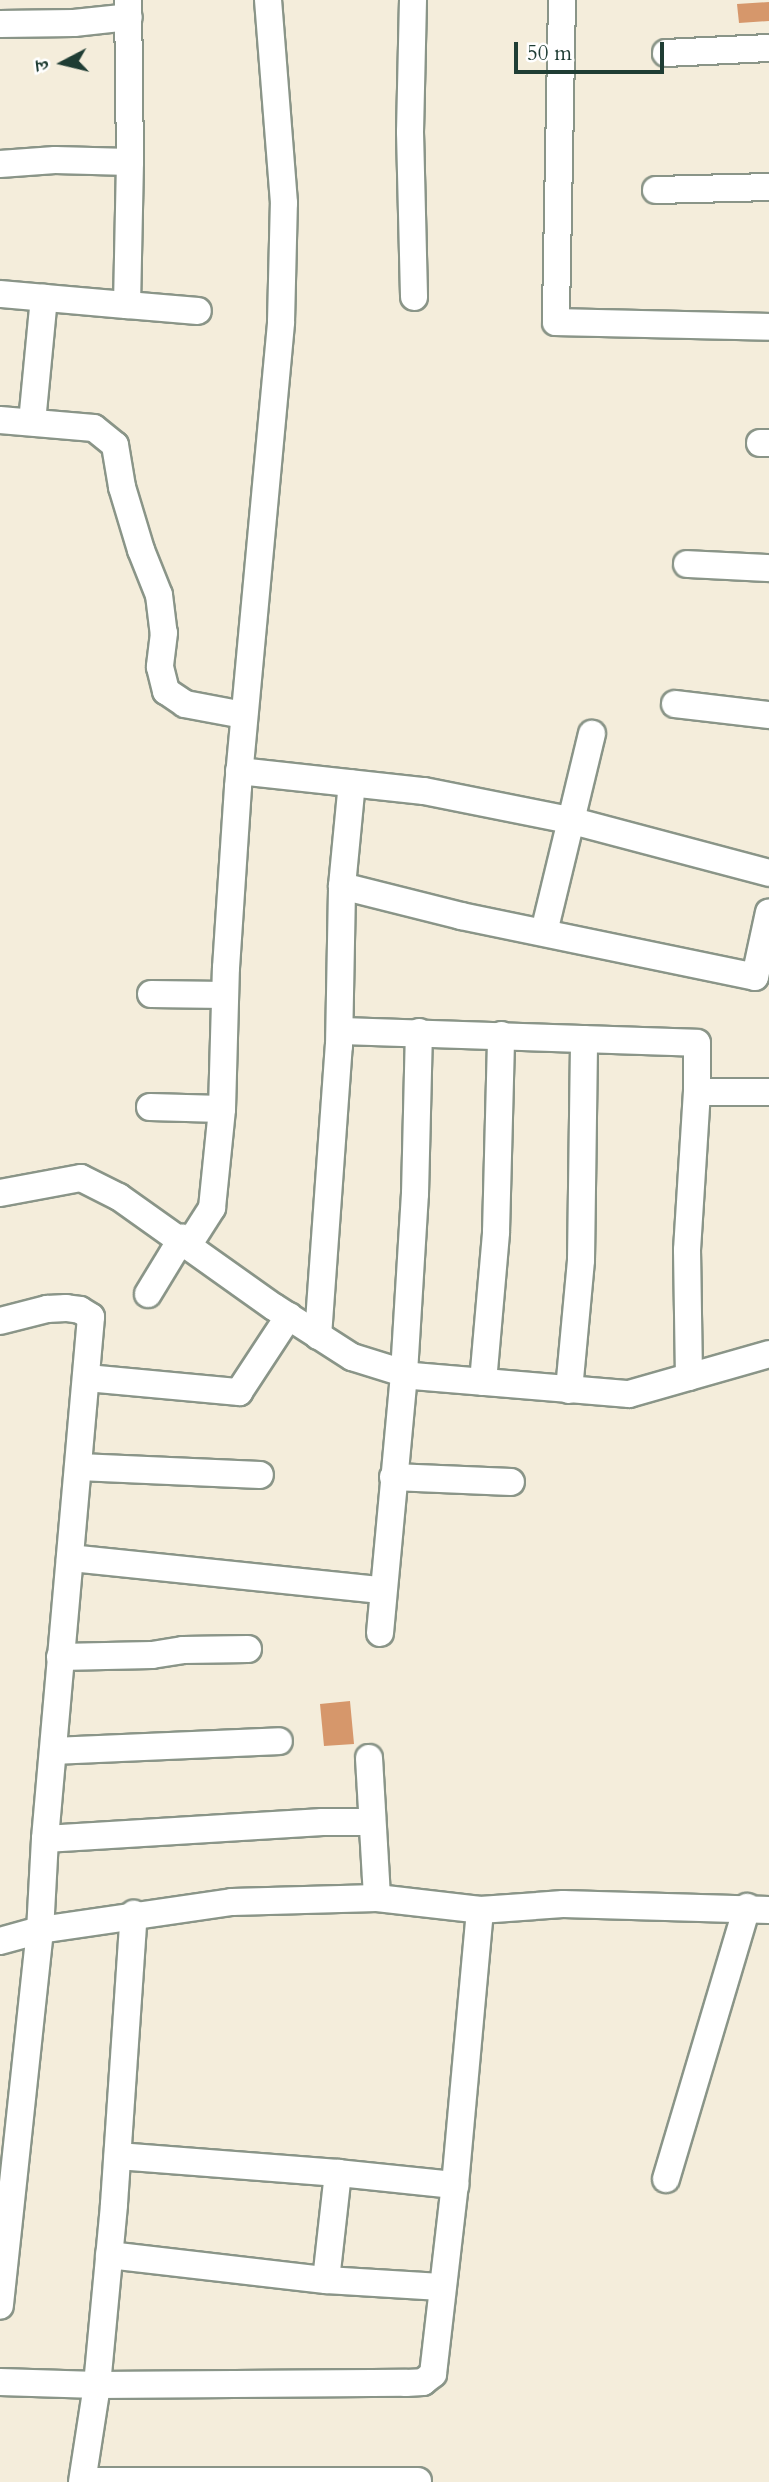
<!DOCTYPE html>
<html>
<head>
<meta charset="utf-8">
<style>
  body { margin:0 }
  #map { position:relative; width:769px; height:2482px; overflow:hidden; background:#f4eddb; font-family:Cardo,"Noto Serif Devanagari",serif }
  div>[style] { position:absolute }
  .building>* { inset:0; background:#d6976b }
  .roads { filter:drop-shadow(2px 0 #8a9588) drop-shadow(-2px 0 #8a9588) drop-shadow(0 2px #8a9588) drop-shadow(0 -2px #8a9588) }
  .minor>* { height:26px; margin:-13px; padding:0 13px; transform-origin:13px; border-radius:13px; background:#fff }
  span { translate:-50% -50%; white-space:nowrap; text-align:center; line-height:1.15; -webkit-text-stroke:7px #fff; paint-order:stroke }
  .north { position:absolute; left:28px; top:28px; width:70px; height:70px; -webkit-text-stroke:5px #fff; paint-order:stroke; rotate:263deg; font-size:19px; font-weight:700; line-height:28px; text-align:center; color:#1f3d34 }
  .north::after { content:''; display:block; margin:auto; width:24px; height:32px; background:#1f3d34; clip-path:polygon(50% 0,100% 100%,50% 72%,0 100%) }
  .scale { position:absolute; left:514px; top:42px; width:150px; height:32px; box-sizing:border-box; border:4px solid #1f3d34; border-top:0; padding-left:9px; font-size:21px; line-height:24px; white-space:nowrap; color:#1f3d34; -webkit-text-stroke:5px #fff; paint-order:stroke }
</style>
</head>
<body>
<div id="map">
  <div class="building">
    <i style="clip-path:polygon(769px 2px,769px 21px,739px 23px,737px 4px)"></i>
    <i style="clip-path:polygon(350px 1701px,354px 1744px,324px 1746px,320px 1704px)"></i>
  </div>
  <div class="roads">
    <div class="minor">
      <i style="left:413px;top:0;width:132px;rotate:91.3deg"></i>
      <i style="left:410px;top:132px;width:165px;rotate:88.6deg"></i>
      <i style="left:562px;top:0;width:322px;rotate:91.1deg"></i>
      <i style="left:556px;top:322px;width:213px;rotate:1.3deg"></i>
      <i style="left:0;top:24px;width:74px;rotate:-0.8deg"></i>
      <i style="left:74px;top:23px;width:55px;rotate:-6.2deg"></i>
      <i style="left:666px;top:53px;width:103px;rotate:-2.8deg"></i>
      <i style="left:0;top:164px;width:55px;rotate:-4.2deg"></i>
      <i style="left:55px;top:160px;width:75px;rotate:1.5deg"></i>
      <i style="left:130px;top:162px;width:162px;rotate:-90.7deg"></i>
      <i style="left:656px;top:190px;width:113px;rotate:-1.5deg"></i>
      <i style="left:0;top:294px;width:127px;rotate:5deg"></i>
      <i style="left:127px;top:305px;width:143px;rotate:-88.8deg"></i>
      <i style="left:127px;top:305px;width:71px;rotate:4.8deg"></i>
      <i style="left:0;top:420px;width:94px;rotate:4.9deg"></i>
      <i style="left:94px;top:428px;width:27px;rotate:39deg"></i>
      <i style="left:115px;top:445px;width:43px;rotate:80.5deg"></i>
      <i style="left:122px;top:487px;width:66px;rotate:73.2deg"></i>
      <i style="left:141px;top:550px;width:48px;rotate:68.2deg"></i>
      <i style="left:159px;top:595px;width:38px;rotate:83deg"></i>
      <i style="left:164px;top:633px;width:34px;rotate:97deg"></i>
      <i style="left:160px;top:667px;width:25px;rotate:76deg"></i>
      <i style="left:166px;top:691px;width:23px;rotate:34deg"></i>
      <i style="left:185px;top:704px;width:60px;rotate:10.6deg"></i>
      <i style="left:32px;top:422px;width:125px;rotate:-84.5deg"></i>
      <i style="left:760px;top:443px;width:9px"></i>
      <i style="left:687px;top:564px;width:82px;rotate:2.8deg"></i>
      <i style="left:675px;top:704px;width:95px;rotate:6.7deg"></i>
      <i style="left:239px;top:771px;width:186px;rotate:6.2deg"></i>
      <i style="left:424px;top:791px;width:148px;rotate:11.3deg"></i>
      <i style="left:569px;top:820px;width:207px;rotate:14.8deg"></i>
      <i style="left:342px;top:886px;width:123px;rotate:14.1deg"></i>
      <i style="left:461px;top:916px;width:300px;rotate:11.7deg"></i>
      <i style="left:755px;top:977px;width:66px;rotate:-77.8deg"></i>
      <i style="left:544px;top:932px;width:204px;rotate:-76.4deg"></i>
      <i style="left:151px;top:994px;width:74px;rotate:0.8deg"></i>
      <i style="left:340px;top:1031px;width:357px;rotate:1.9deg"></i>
      <i style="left:697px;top:1043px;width:49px;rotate:90deg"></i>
      <i style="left:150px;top:1107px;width:72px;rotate:1.6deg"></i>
      <i style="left:0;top:1193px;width:82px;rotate:-10.5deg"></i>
      <i style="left:81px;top:1178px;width:42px;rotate:26.6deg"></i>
      <i style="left:119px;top:1197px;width:190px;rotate:35.4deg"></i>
      <i style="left:274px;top:1307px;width:93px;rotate:32.7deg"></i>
      <i style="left:352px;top:1357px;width:64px;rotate:17.3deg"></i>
      <i style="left:413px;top:1376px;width:217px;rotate:4.8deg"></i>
      <i style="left:629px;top:1394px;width:146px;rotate:-15.9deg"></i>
      <i style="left:189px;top:1244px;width:43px;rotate:-57.4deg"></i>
      <i style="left:212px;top:1208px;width:100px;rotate:-84.2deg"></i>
      <i style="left:222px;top:1109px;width:141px;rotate:-88.4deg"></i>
      <i style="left:226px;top:968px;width:181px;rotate:-86.2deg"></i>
      <i style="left:238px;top:787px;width:467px;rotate:-84.7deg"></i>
      <i style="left:281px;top:322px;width:119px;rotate:-88.6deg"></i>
      <i style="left:284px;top:203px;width:204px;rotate:-94.5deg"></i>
      <i style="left:148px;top:1294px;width:66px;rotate:-58.7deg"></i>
      <i style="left:0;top:1321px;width:49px;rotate:-14.3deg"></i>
      <i style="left:47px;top:1309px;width:19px;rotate:-3deg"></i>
      <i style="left:66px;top:1308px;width:14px;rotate:8deg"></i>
      <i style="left:80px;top:1310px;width:13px;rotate:32deg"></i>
      <i style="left:91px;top:1317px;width:524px;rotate:95.04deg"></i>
      <i style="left:45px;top:1839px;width:91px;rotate:93.1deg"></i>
      <i style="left:40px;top:1930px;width:378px;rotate:96.1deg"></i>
      <i style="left:318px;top:1336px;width:291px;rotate:-85.9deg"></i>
      <i style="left:339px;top:1046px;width:160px;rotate:-88.9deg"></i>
      <i style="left:342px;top:886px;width:103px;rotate:-84.5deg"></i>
      <i style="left:689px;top:1377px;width:127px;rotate:-90.9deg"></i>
      <i style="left:687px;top:1250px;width:158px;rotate:-86.4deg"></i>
      <i style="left:697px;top:1092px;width:72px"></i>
      <i style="left:87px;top:1378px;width:153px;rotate:5.3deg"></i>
      <i style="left:239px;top:1392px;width:91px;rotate:-56.7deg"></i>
      <i style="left:483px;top:1382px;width:151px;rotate:-85deg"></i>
      <i style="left:496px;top:1232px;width:197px;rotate:-88.5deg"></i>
      <i style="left:569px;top:1390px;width:131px;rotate:-84.7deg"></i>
      <i style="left:581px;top:1260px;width:221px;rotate:-89.2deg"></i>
      <i style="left:79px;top:1467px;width:181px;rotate:2.5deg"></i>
      <i style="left:393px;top:1477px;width:118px;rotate:2.4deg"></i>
      <i style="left:70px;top:1558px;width:314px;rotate:5.9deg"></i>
      <i style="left:380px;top:1633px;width:261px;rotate:-84.7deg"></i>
      <i style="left:404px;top:1373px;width:179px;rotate:-86.5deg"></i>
      <i style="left:415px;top:1194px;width:162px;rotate:-88.6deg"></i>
      <i style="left:60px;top:1657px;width:92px;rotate:-1.2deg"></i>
      <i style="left:152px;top:1655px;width:31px;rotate:-9deg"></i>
      <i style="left:183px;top:1650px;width:65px;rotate:-0.9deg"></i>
      <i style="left:54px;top:1751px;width:225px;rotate:-2.5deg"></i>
      <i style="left:369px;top:1758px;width:140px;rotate:86.7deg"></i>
      <i style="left:45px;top:1839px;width:278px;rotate:-3.5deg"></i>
      <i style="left:322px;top:1822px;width:50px"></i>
      <i style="left:0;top:1941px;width:41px;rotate:-15.4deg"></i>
      <i style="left:40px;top:1930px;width:194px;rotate:-8.3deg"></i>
      <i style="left:232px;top:1902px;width:145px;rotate:-1.6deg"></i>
      <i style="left:377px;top:1898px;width:104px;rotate:6.6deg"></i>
      <i style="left:480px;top:1910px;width:83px;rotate:-4.1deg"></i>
      <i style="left:563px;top:1904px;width:206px;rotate:1.7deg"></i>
      <i style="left:338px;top:2173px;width:118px;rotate:5.9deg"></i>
      <i style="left:666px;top:2179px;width:284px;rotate:-73.4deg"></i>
      <i style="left:109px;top:2255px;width:218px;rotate:6.6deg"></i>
      <i style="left:326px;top:2280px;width:108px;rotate:-83.6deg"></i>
      <i style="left:338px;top:2173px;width:221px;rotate:-175.6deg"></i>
      <i style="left:326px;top:2280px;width:115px;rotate:3.5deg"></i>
      <i style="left:0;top:2382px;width:97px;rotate:1.8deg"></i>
      <i style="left:97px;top:2385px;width:309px;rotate:-0.4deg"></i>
      <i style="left:406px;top:2383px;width:17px;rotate:-3deg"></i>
      <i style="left:423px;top:2382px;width:13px;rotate:-39deg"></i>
      <i style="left:433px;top:2374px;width:190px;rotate:-83.4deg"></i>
      <i style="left:455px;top:2185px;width:276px;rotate:-84.8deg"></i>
      <i style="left:83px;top:2481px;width:335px"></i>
      <i style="left:82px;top:2482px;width:98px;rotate:-81.2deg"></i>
      <i style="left:97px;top:2385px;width:182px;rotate:-84.6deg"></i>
      <i style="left:114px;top:2204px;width:291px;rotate:-86.1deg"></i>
    </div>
  </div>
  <div class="north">उ</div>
  <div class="scale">50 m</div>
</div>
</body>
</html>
